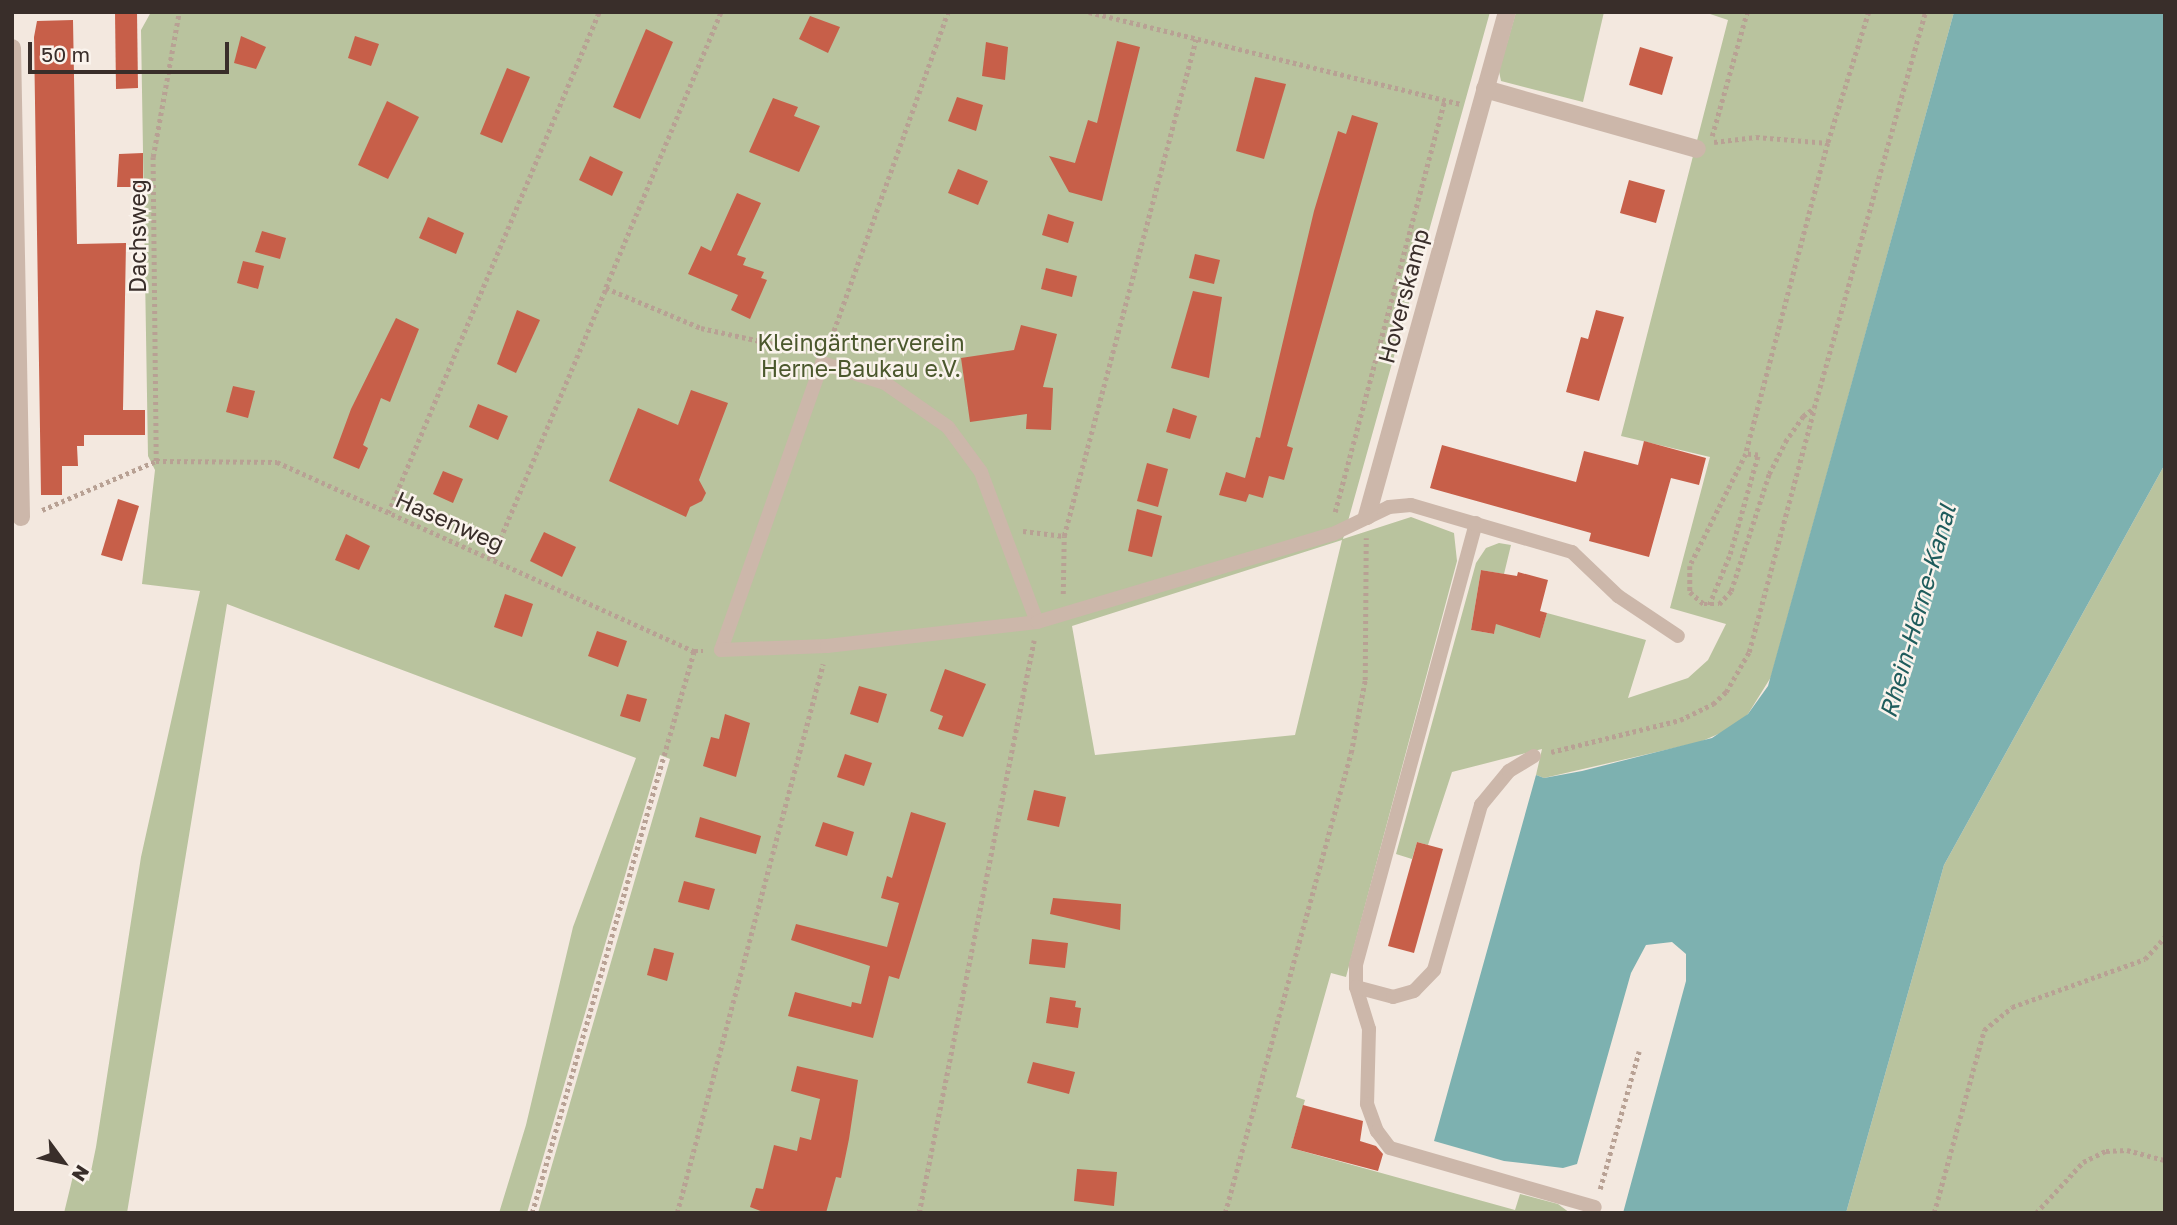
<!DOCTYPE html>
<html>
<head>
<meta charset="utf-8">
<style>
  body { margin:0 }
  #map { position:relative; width:2177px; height:1225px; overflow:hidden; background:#f3e8df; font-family:"Golos Text",sans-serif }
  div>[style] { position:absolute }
  .green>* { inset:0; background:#b9c39e }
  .water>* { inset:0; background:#7db1b0 }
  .building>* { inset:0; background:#c75f49 }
  .path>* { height:4.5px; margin-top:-2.25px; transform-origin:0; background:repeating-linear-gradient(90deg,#b8a194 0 3.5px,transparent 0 7px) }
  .lane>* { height:14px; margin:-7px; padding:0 7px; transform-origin:7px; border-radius:7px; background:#ccb7aa }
  .street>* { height:18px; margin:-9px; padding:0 9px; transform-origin:9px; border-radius:9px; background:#ccb7aa }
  span { translate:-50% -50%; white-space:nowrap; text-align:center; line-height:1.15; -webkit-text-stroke:5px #faf3ec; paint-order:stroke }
  .street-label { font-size:23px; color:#392e2a }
  .park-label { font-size:23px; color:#4b582d }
  .water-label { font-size:24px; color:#1f5c5c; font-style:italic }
  .frame { position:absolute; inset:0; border:14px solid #392e2a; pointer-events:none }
  .north { position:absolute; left:28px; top:1127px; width:70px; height:70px; -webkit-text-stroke:5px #faf3ec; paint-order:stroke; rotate:123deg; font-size:19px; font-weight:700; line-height:28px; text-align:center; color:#392e2a }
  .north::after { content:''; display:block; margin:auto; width:24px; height:32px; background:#392e2a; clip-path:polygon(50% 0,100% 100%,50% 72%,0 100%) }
  .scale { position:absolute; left:28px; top:42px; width:201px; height:32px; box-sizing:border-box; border:4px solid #392e2a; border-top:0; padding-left:9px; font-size:21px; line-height:24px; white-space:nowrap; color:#392e2a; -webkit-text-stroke:5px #faf3ec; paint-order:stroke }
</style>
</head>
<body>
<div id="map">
  <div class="green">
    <i style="clip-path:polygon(evenodd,151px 12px,1490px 12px,1343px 539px,1411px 517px,1454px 533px,1457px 561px,1346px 977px,1331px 973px,1296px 1097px,1305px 1100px,1291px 1148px,1515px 1210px,1520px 1194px,1558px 1204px,1570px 1213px,538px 1213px,670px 759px,660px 755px,527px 1213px,499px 1213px,526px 1125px,573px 927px,636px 758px,227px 604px,127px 1213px,64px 1213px,73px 1176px,89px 1181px,96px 1147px,141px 857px,200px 591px,142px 584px,155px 470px,148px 456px,141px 30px,151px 12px,1342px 540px,1295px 735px,1095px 755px,1072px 626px,1342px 540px)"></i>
    <i style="clip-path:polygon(1516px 12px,1604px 12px,1583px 102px,1501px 81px,1499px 71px)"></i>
    <i style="clip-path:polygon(1704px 12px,1954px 12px,1771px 677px,1748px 714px,1732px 728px,1700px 742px,1544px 778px,1536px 775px,1542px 749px,1452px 772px,1428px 845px,1417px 842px,1412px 859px,1396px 854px,1476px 563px,1486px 548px,1499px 543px,1511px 545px,1504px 574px,1481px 570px,1471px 630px,1494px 634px,1497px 614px,1540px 637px,1547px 613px,1646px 640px,1628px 698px,1688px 678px,1708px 660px,1726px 624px,1670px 608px,1710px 457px,1621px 436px,1728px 20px)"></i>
    <i style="clip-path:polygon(2165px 464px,2165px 1213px,1846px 1213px,1944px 865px)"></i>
  </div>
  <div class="water">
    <i style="clip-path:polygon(1954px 12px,2165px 12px,2165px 464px,1944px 865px,1846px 1213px,1623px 1213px,1686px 981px,1686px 954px,1672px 942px,1646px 945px,1631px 973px,1577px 1164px,1563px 1168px,1504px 1161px,1434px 1141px,1536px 775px,1544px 778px,1582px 771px,1712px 738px,1748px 714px,1768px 686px)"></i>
  </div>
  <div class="building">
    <i style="clip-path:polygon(115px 12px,137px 12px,138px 88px,116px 89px)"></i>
    <i style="clip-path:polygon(810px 16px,840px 27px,828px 53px,799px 39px)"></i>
    <i style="clip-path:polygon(73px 20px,77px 244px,126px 243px,123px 410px,145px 410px,145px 435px,84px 435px,84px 446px,77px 446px,78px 466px,62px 466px,62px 495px,41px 495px,34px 37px,37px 21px)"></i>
    <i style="clip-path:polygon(646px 29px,673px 42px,640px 119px,613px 107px)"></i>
    <i style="clip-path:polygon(241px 36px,266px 47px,256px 69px,234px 63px)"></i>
    <i style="clip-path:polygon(355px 36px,379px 44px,371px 66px,348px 58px)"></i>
    <i style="clip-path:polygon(1117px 41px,1140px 47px,1102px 201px,1069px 192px,1049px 156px,1075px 163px,1088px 120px,1097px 123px)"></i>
    <i style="clip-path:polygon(986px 42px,1008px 47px,1005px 80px,982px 76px)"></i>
    <i style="clip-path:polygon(1640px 47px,1673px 57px,1662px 95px,1629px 85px)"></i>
    <i style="clip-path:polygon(507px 68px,530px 77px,502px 143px,480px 134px)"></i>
    <i style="clip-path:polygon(1255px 77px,1286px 84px,1264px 159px,1236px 151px)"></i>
    <i style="clip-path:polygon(957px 97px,983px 105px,976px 131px,948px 121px)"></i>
    <i style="clip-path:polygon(773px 98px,798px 107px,794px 116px,820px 126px,799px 172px,749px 152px)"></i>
    <i style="clip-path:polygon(387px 101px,419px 117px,388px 179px,358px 165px)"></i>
    <i style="clip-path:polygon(1352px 115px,1378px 123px,1287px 446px,1293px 448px,1284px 480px,1269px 476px,1263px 498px,1249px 494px,1246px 502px,1219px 495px,1226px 472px,1245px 478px,1256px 437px,1260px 438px,1314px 211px,1338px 131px,1346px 134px)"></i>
    <i style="clip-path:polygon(143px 153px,143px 187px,117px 187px,119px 154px)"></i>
    <i style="clip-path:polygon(590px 156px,623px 172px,612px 196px,579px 180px)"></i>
    <i style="clip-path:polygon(958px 169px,988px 181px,978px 205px,948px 193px)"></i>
    <i style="clip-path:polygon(1629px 180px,1665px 190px,1656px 223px,1620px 213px)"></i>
    <i style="clip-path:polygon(737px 193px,761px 203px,737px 255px,746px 258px,743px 265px,764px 272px,761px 278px,767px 280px,750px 319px,731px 310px,738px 295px,688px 274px,701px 246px,711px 251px)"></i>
    <i style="clip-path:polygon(1048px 214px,1074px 222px,1068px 243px,1042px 235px)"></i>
    <i style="clip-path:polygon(428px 217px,464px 233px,456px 254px,419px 238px)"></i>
    <i style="clip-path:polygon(262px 231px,286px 238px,280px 259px,255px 252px)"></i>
    <i style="clip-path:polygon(1195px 254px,1220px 260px,1214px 284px,1189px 278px)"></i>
    <i style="clip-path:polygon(243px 261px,264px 266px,258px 289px,237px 283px)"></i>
    <i style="clip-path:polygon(1046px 268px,1077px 276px,1072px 297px,1041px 289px)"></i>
    <i style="clip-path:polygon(1193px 291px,1222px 297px,1209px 378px,1171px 368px)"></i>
    <i style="clip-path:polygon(517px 310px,540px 320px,516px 373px,497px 364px)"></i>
    <i style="clip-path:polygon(1596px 310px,1624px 317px,1599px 401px,1566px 392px,1581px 337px,1588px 339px)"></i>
    <i style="clip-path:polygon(396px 318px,419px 329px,390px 402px,381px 398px,363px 445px,368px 448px,359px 469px,333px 458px,351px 409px)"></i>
    <i style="clip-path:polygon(1021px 325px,1057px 334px,1043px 387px,1053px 388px,1051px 430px,1026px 429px,1027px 414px,970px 422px,961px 358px,1014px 350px)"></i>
    <i style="clip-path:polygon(233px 386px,255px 391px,248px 418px,226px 412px)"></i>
    <i style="clip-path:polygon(691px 390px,728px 403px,699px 480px,706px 493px,702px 501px,690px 507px,686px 517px,609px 481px,638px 408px,678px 425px)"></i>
    <i style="clip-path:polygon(478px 404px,508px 416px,498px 440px,469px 427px)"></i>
    <i style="clip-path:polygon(1173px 408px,1197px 416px,1190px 439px,1166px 432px)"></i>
    <i style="clip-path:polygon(1644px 441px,1706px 458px,1699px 485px,1671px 478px,1649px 557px,1589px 541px,1591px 533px,1430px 488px,1442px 445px,1576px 482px,1584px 451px,1638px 465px)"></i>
    <i style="clip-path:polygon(1147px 463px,1168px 469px,1158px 507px,1137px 501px)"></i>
    <i style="clip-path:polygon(443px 471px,463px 479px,453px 503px,433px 494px)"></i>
    <i style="clip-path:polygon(118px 499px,139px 506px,122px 561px,101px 555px)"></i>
    <i style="clip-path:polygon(1137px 509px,1162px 516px,1152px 557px,1128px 551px)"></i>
    <i style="clip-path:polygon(544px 532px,576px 547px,562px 577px,530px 561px)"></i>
    <i style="clip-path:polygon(346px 534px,370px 546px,359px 570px,335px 560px)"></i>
    <i style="clip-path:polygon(1481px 570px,1517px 576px,1518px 572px,1548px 580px,1540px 611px,1547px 613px,1540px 638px,1496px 624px,1494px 634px,1471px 630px)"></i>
    <i style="clip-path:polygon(505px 594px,533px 604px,522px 637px,494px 627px)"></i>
    <i style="clip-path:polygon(597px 631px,627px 641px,618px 667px,588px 656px)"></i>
    <i style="clip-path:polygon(945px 669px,986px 684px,963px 737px,938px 729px,943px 716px,930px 711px)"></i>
    <i style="clip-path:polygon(859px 686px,887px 694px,878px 723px,850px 714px)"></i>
    <i style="clip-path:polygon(627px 694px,647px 699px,640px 722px,620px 716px)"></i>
    <i style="clip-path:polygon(725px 714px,750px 723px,736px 777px,703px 766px,711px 737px,719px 739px)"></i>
    <i style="clip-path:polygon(845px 754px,872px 763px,864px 786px,837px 777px)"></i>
    <i style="clip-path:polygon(1034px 790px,1066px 797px,1059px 827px,1027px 820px)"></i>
    <i style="clip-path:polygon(911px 812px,946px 823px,899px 979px,889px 976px,873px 1038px,788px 1016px,795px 992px,851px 1007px,852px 1002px,861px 1004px,870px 966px,791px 940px,796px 924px,887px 947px,899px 903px,881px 898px,887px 876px,892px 878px)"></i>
    <i style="clip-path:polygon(700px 817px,761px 836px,756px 854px,695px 837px)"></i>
    <i style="clip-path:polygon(823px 822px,854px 832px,847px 856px,815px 846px)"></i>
    <i style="clip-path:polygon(1417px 842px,1443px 849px,1414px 953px,1388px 946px)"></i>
    <i style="clip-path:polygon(684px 881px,715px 889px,709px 910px,678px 902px)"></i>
    <i style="clip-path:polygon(1053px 898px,1121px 904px,1120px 930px,1050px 914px)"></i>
    <i style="clip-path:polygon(1032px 939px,1068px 943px,1065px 968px,1029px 964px)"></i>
    <i style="clip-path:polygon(654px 948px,674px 953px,667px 981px,647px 975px)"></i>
    <i style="clip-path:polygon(1050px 997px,1076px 1001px,1075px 1007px,1081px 1008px,1078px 1028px,1046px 1023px)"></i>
    <i style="clip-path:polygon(1033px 1062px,1075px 1072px,1069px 1094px,1027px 1083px)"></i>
    <i style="clip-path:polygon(797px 1066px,858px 1080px,849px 1139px,841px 1178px,836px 1177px,826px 1213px,766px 1213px,750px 1207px,756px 1188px,763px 1189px,774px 1145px,797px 1151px,800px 1137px,811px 1140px,820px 1099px,791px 1091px)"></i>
    <i style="clip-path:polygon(1303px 1105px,1363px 1121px,1360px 1141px,1376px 1146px,1383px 1154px,1378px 1171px,1291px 1148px)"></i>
    <i style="clip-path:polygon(1077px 1169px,1117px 1172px,1114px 1206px,1074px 1201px)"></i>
  </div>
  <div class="path">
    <i style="left:1089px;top:12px;width:384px;rotate:13.9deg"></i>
    <i style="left:1869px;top:12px;width:137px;rotate:107.4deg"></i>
    <i style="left:1828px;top:143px;width:322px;rotate:104.8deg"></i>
    <i style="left:1746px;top:454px;width:125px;rotate:116.6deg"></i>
    <i style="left:1690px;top:566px;width:26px;rotate:90deg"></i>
    <i style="left:1690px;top:592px;width:18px;rotate:41deg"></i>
    <i style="left:1704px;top:604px;width:15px"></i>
    <i style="left:1719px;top:604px;width:18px;rotate:-47deg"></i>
    <i style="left:1731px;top:591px;width:123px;rotate:-72deg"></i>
    <i style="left:1769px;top:474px;width:36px;rotate:-63deg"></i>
    <i style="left:1785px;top:442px;width:32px;rotate:-55deg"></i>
    <i style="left:1803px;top:416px;width:14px;rotate:-36deg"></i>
    <i style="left:1814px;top:408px;width:411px;rotate:-74.3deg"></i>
    <i style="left:721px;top:13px;width:298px;rotate:112.7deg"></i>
    <i style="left:606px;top:288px;width:103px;rotate:22.8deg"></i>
    <i style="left:701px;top:328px;width:107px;rotate:12.4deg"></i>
    <i style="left:1712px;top:136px;width:129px;rotate:-74.2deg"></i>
    <i style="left:1714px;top:142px;width:42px;rotate:-6.8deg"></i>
    <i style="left:1756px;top:137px;width:72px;rotate:4.8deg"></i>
    <i style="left:829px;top:344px;width:353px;rotate:-70.3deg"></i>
    <i style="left:156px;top:461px;width:304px;rotate:-90.6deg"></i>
    <i style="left:153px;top:157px;width:147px;rotate:-79.8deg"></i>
    <i style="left:42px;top:510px;width:124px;rotate:-23.3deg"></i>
    <i style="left:156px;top:461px;width:121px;rotate:0.5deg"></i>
    <i style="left:277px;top:462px;width:458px;rotate:24.4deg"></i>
    <i style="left:694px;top:651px;width:9px"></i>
    <i style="left:1335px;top:512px;width:426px;rotate:-75.1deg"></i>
    <i style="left:388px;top:513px;width:544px;rotate:-67.16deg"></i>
    <i style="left:1023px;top:531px;width:41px;rotate:7deg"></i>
    <i style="left:492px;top:558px;width:293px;rotate:-67.1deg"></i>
    <i style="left:1063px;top:594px;width:58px;rotate:-89deg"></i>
    <i style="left:1064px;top:536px;width:514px;rotate:-75.13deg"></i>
    <i style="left:1709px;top:605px;width:55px;rotate:-67.6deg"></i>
    <i style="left:1730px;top:554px;width:103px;rotate:-74.2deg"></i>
    <i style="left:1758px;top:455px;width:12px;rotate:-175deg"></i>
    <i style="left:1551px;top:752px;width:133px;rotate:-13.9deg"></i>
    <i style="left:1680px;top:720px;width:37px;rotate:-26deg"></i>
    <i style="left:1713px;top:704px;width:18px;rotate:-43deg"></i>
    <i style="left:1726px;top:692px;width:46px;rotate:-60.1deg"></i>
    <i style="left:1749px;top:652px;width:252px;rotate:-75deg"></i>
    <i style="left:1600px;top:1189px;width:143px;rotate:-74.2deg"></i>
    <i style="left:532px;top:1213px;width:585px;rotate:-73.92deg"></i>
    <i style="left:677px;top:1213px;width:568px;rotate:-75.11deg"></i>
    <i style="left:919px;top:1213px;width:584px;rotate:-78.65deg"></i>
    <i style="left:1225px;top:1213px;width:477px;rotate:-74.7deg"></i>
    <i style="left:1351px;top:753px;width:74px;rotate:-79.1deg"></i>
    <i style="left:1365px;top:680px;width:142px;rotate:-89.6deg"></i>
    <i style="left:1934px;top:1213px;width:190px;rotate:-74.7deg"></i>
    <i style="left:1984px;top:1030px;width:36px;rotate:-39deg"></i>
    <i style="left:2012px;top:1007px;width:141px;rotate:-19.8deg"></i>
    <i style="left:2145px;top:959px;width:30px;rotate:-48deg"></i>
    <i style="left:2036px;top:1213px;width:69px;rotate:-47.3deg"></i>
    <i style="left:2083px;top:1162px;width:25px;rotate:-26deg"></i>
    <i style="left:2106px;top:1151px;width:21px;rotate:-3deg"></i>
    <i style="left:2127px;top:1150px;width:39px;rotate:15deg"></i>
  </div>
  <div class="lane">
    <i style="left:1476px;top:523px;width:459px;rotate:105.2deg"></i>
    <i style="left:1356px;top:966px;width:21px;rotate:90deg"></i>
    <i style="left:1356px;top:987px;width:44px;rotate:72.8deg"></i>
    <i style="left:1369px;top:1029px;width:75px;rotate:91.5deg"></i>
    <i style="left:1367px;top:1104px;width:29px;rotate:70deg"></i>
    <i style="left:1377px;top:1131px;width:21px;rotate:53deg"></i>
    <i style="left:1390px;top:1148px;width:213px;rotate:16.1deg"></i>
    <i style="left:1037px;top:622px;width:160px;rotate:-110.5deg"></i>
    <i style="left:981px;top:472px;width:56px;rotate:-126.3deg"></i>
    <i style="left:948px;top:427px;width:77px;rotate:-145.1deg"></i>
    <i style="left:885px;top:383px;width:66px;rotate:-162.4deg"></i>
    <i style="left:822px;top:363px;width:304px;rotate:109.4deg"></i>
    <i style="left:721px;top:650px;width:106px;rotate:-2.2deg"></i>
    <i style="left:827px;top:646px;width:211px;rotate:-6.5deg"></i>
    <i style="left:1037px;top:622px;width:309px;rotate:-16.6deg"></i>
    <i style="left:1333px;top:534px;width:62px;rotate:-25.7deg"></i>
    <i style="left:1389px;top:507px;width:22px;rotate:-5deg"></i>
    <i style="left:1411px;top:505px;width:168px;rotate:16.3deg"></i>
    <i style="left:1572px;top:552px;width:64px;rotate:43.7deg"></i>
    <i style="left:1618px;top:596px;width:72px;rotate:33.7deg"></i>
    <i style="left:1356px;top:987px;width:38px;rotate:15deg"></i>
    <i style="left:1393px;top:997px;width:22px;rotate:-16deg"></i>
    <i style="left:1414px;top:991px;width:29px;rotate:-46deg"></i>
    <i style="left:1434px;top:970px;width:172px;rotate:-74.1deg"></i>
    <i style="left:1481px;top:805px;width:44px;rotate:-50.5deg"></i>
    <i style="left:1509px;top:771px;width:29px;rotate:-31deg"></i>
  </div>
  <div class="street">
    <i style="left:12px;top:48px;width:469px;rotate:88.9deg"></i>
    <i style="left:1485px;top:89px;width:220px;rotate:15.8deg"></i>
    <i style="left:1367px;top:516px;width:523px;rotate:-74.48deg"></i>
  </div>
  <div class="street-label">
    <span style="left:137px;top:236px;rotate:-90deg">Dachsweg</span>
    <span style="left:1403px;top:296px;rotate:-75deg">Hoverskamp</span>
    <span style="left:450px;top:521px;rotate:24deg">Hasenweg</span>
  </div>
  <div class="park-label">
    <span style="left:861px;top:355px">Kleingärtnerverein<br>Herne-Baukau e.V.</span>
  </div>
  <div class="water-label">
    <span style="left:1917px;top:611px;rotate:-74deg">Rhein-Herne-Kanal</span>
  </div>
  <div class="frame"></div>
  <div class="north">N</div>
  <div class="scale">50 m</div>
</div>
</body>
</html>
